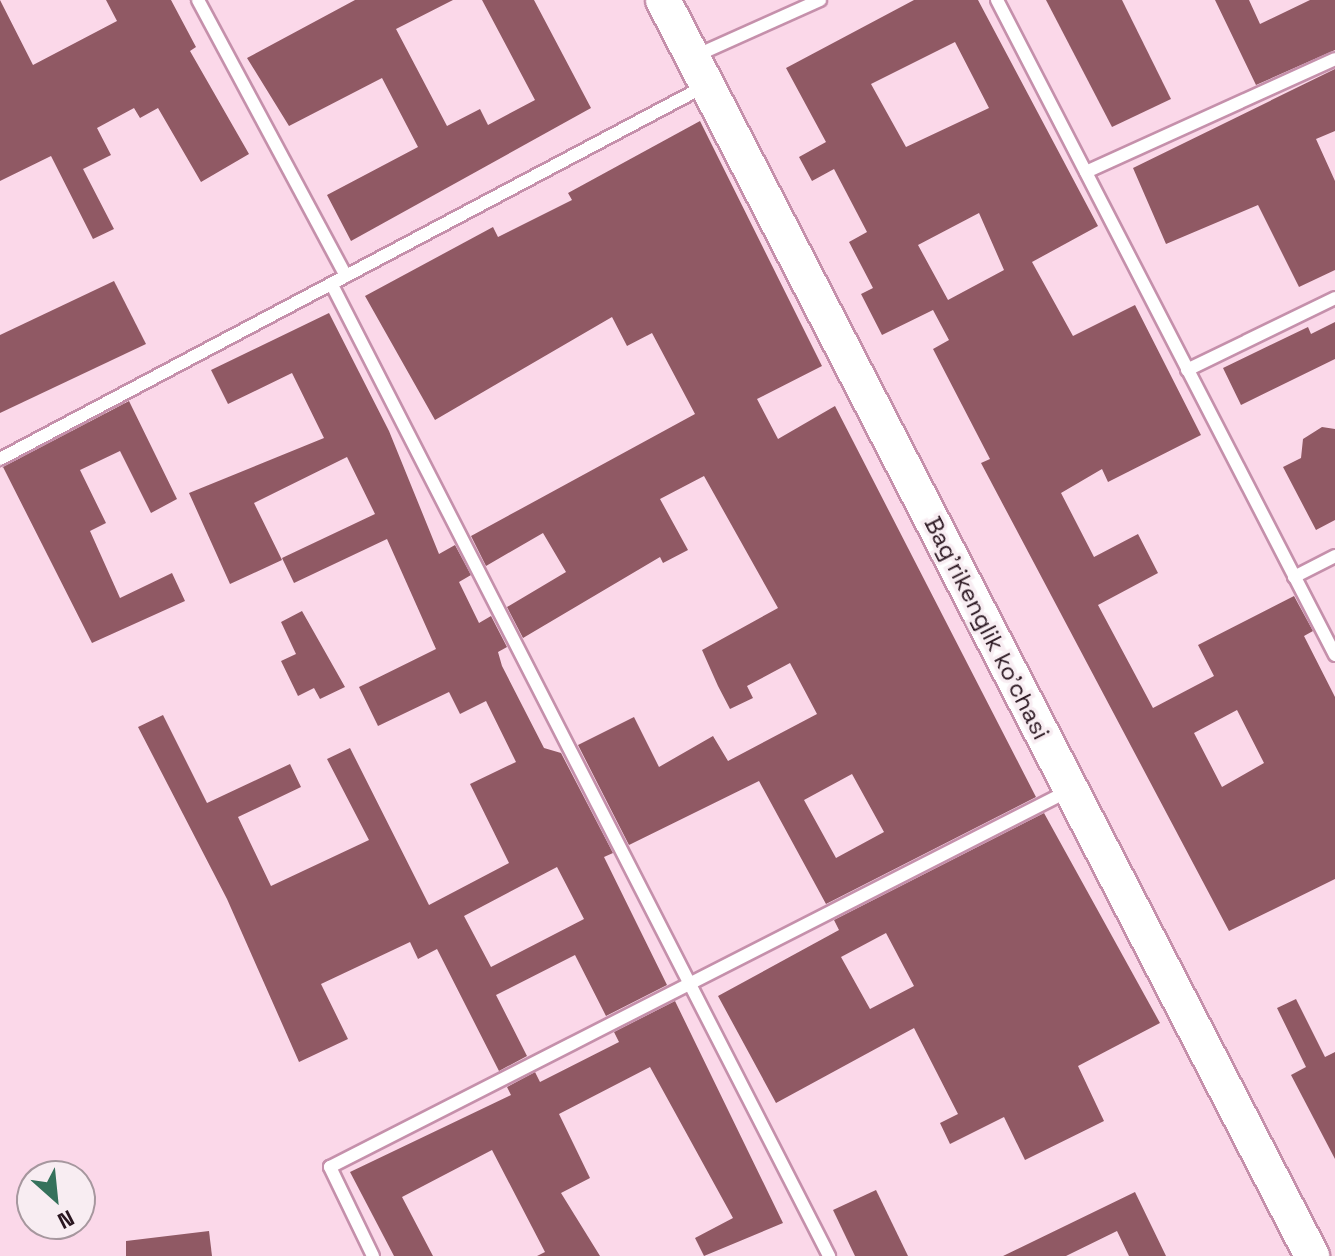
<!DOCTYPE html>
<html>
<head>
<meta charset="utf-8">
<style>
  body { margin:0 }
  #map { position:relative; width:1335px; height:1256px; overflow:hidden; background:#fbd8e9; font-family:"Space Grotesk",sans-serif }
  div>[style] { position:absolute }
  .building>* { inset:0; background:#905964 }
  .roads { filter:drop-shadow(2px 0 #c590ab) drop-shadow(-2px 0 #c590ab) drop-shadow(0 2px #c590ab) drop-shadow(0 -2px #c590ab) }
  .lane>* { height:12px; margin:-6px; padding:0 6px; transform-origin:6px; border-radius:6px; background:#fff }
  .secondary>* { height:34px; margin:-17px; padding:0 17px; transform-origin:17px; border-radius:17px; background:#fff }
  span { translate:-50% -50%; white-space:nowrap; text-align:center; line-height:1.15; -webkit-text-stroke:7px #f8edf2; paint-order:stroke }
  .street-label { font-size:24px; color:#2a1620 }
  .north { position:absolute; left:16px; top:1160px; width:80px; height:80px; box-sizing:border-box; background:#f8edf2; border:2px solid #a6979e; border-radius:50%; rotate:153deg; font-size:22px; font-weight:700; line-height:32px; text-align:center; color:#2a1620 }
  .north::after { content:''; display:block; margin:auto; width:28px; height:36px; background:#35715b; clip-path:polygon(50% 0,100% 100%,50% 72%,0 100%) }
</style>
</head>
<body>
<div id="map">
  <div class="building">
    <i style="clip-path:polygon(0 0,33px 65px,117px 21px,106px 0,171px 0,196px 47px,190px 51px,249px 154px,201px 182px,158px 108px,140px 118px,134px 108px,97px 128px,111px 155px,83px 169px,114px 229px,93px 239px,51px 156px,0 181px)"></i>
    <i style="clip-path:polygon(355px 0,453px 0,396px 29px,447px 126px,480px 109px,488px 125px,535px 100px,482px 0,534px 0,591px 108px,351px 241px,327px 195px,418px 147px,382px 78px,289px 126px,247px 58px)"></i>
    <i style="clip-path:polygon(evenodd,914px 0,978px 0,1098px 226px,1032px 262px,1073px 336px,1135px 305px,1201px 435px,1108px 482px,1102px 469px,1061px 493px,1094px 557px,1138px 534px,1158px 573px,1098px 605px,1153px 708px,1214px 676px,1198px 645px,1294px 596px,1313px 631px,1304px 636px,1335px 697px,1335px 879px,1229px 931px,981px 463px,990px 459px,933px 349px,949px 340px,933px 310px,882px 335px,861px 294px,873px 288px,849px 242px,867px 232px,834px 169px,812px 181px,799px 157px,826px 142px,786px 68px,914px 0,955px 42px,989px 108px,906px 147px,871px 84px,955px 42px,914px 0,979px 213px,1004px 270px,948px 300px,918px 245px,979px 213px,914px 0,1237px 710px,1264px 763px,1222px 787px,1194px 733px,1237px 710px)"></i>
    <i style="clip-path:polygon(1046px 0,1122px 0,1171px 99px,1112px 127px)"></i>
    <i style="clip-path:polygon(1215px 0,1249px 0,1260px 24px,1310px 0,1335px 0,1335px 50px,1256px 85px)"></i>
    <i style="clip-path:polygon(1335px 69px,1335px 131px,1316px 139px,1335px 181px,1335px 270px,1299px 287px,1258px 205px,1166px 244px,1133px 168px)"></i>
    <i style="clip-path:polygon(evenodd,700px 121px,822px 366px,757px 399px,778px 439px,835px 406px,1036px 797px,826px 904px,759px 781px,629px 845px,578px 745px,634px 717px,659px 767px,713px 736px,728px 761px,817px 714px,790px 663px,747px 686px,753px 698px,730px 709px,718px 686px,702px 650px,778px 608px,704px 476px,660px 499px,688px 550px,663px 563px,660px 557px,523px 638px,507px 607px,566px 572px,543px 533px,486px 566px,471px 536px,695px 414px,652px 333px,627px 346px,612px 317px,435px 420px,365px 296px,493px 227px,498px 237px,572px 200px,568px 193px,700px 121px,852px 774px,884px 832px,836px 858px,804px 800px,852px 774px)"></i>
    <i style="clip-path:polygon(114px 281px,146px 344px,0 413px,0 335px)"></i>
    <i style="clip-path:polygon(evenodd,329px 313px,389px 431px,439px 554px,455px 545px,471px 575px,459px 582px,479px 623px,491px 616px,507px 647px,498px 652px,502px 666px,544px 748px,561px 753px,613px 853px,604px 857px,667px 985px,606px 1016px,575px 955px,496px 995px,527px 1056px,499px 1071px,437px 949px,418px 959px,410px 942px,321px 984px,348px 1039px,299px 1062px,227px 899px,138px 727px,163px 715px,207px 803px,290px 764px,301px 787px,238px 817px,271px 886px,369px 840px,327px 759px,350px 748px,429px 905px,509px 863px,470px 784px,516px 762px,486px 701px,460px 714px,449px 692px,378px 726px,359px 687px,436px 649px,387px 539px,294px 583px,282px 558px,375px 514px,347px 457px,254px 503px,282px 560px,230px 584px,189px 493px,324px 438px,292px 373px,228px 404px,211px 370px,329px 313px,557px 867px,584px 919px,491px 967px,464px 916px,557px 867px)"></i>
    <i style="clip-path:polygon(1335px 322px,1335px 359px,1241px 405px,1223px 368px,1308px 327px,1311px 334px)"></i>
    <i style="clip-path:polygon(129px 401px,177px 499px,151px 513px,120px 451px,80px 470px,106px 523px,90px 531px,120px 598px,172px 573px,185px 601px,92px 643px,3px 467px)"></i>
    <i style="clip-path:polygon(1322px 427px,1335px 429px,1335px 520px,1316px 530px,1283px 467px,1301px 458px,1303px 439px)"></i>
    <i style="clip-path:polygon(302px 611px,345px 687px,320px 699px,314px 688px,298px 696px,281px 661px,296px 654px,281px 622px)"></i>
    <i style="clip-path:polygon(evenodd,1044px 813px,1160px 1023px,1078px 1066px,1104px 1121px,1025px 1160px,1004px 1117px,950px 1144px,940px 1123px,958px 1114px,914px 1028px,776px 1103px,718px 996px,839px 930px,834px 920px,1044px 813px,886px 933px,914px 986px,870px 1009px,841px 957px,886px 933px)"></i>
    <i style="clip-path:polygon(1296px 999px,1325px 1057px,1335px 1052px,1335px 1159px,1291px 1075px,1306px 1067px,1277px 1008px)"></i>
    <i style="clip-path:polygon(675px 1001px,783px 1223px,704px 1256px,695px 1238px,733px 1218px,650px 1067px,559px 1114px,590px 1178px,561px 1193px,600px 1256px,537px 1256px,545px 1252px,492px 1150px,402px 1197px,433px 1256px,394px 1256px,350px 1172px,511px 1095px,507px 1087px,535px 1072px,540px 1082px,619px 1042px,614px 1032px)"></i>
    <i style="clip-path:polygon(876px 1190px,908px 1256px,855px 1256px,833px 1210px)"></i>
    <i style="clip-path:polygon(1135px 1192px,1166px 1256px,1129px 1256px,1117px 1231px,1066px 1256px,1003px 1256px)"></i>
    <i style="clip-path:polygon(209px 1231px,212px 1256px,126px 1256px,126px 1241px)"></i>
  </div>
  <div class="roads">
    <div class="lane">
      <i style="left:198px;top:0;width:313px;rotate:61.8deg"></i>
      <i style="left:997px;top:0;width:737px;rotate:62.7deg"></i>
      <i style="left:695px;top:56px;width:137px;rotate:-24.1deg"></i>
      <i style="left:1086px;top:172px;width:273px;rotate:-24.4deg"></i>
      <i style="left:332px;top:285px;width:1091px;rotate:62.89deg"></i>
      <i style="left:1187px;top:370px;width:165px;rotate:-25.9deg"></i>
      <i style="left:0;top:459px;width:798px;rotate:-27.88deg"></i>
      <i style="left:1294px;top:577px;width:46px;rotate:-27.1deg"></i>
      <i style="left:373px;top:1256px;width:99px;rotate:-115.8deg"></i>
      <i style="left:330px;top:1167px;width:828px;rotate:-27deg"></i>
    </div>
    <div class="secondary">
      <i style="left:663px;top:0;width:1414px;rotate:62.67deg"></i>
    </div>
  </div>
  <div class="street-label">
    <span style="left:987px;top:628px;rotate:63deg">Bag'rikenglik ko'chasi</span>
  </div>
  <div class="north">N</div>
</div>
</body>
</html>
